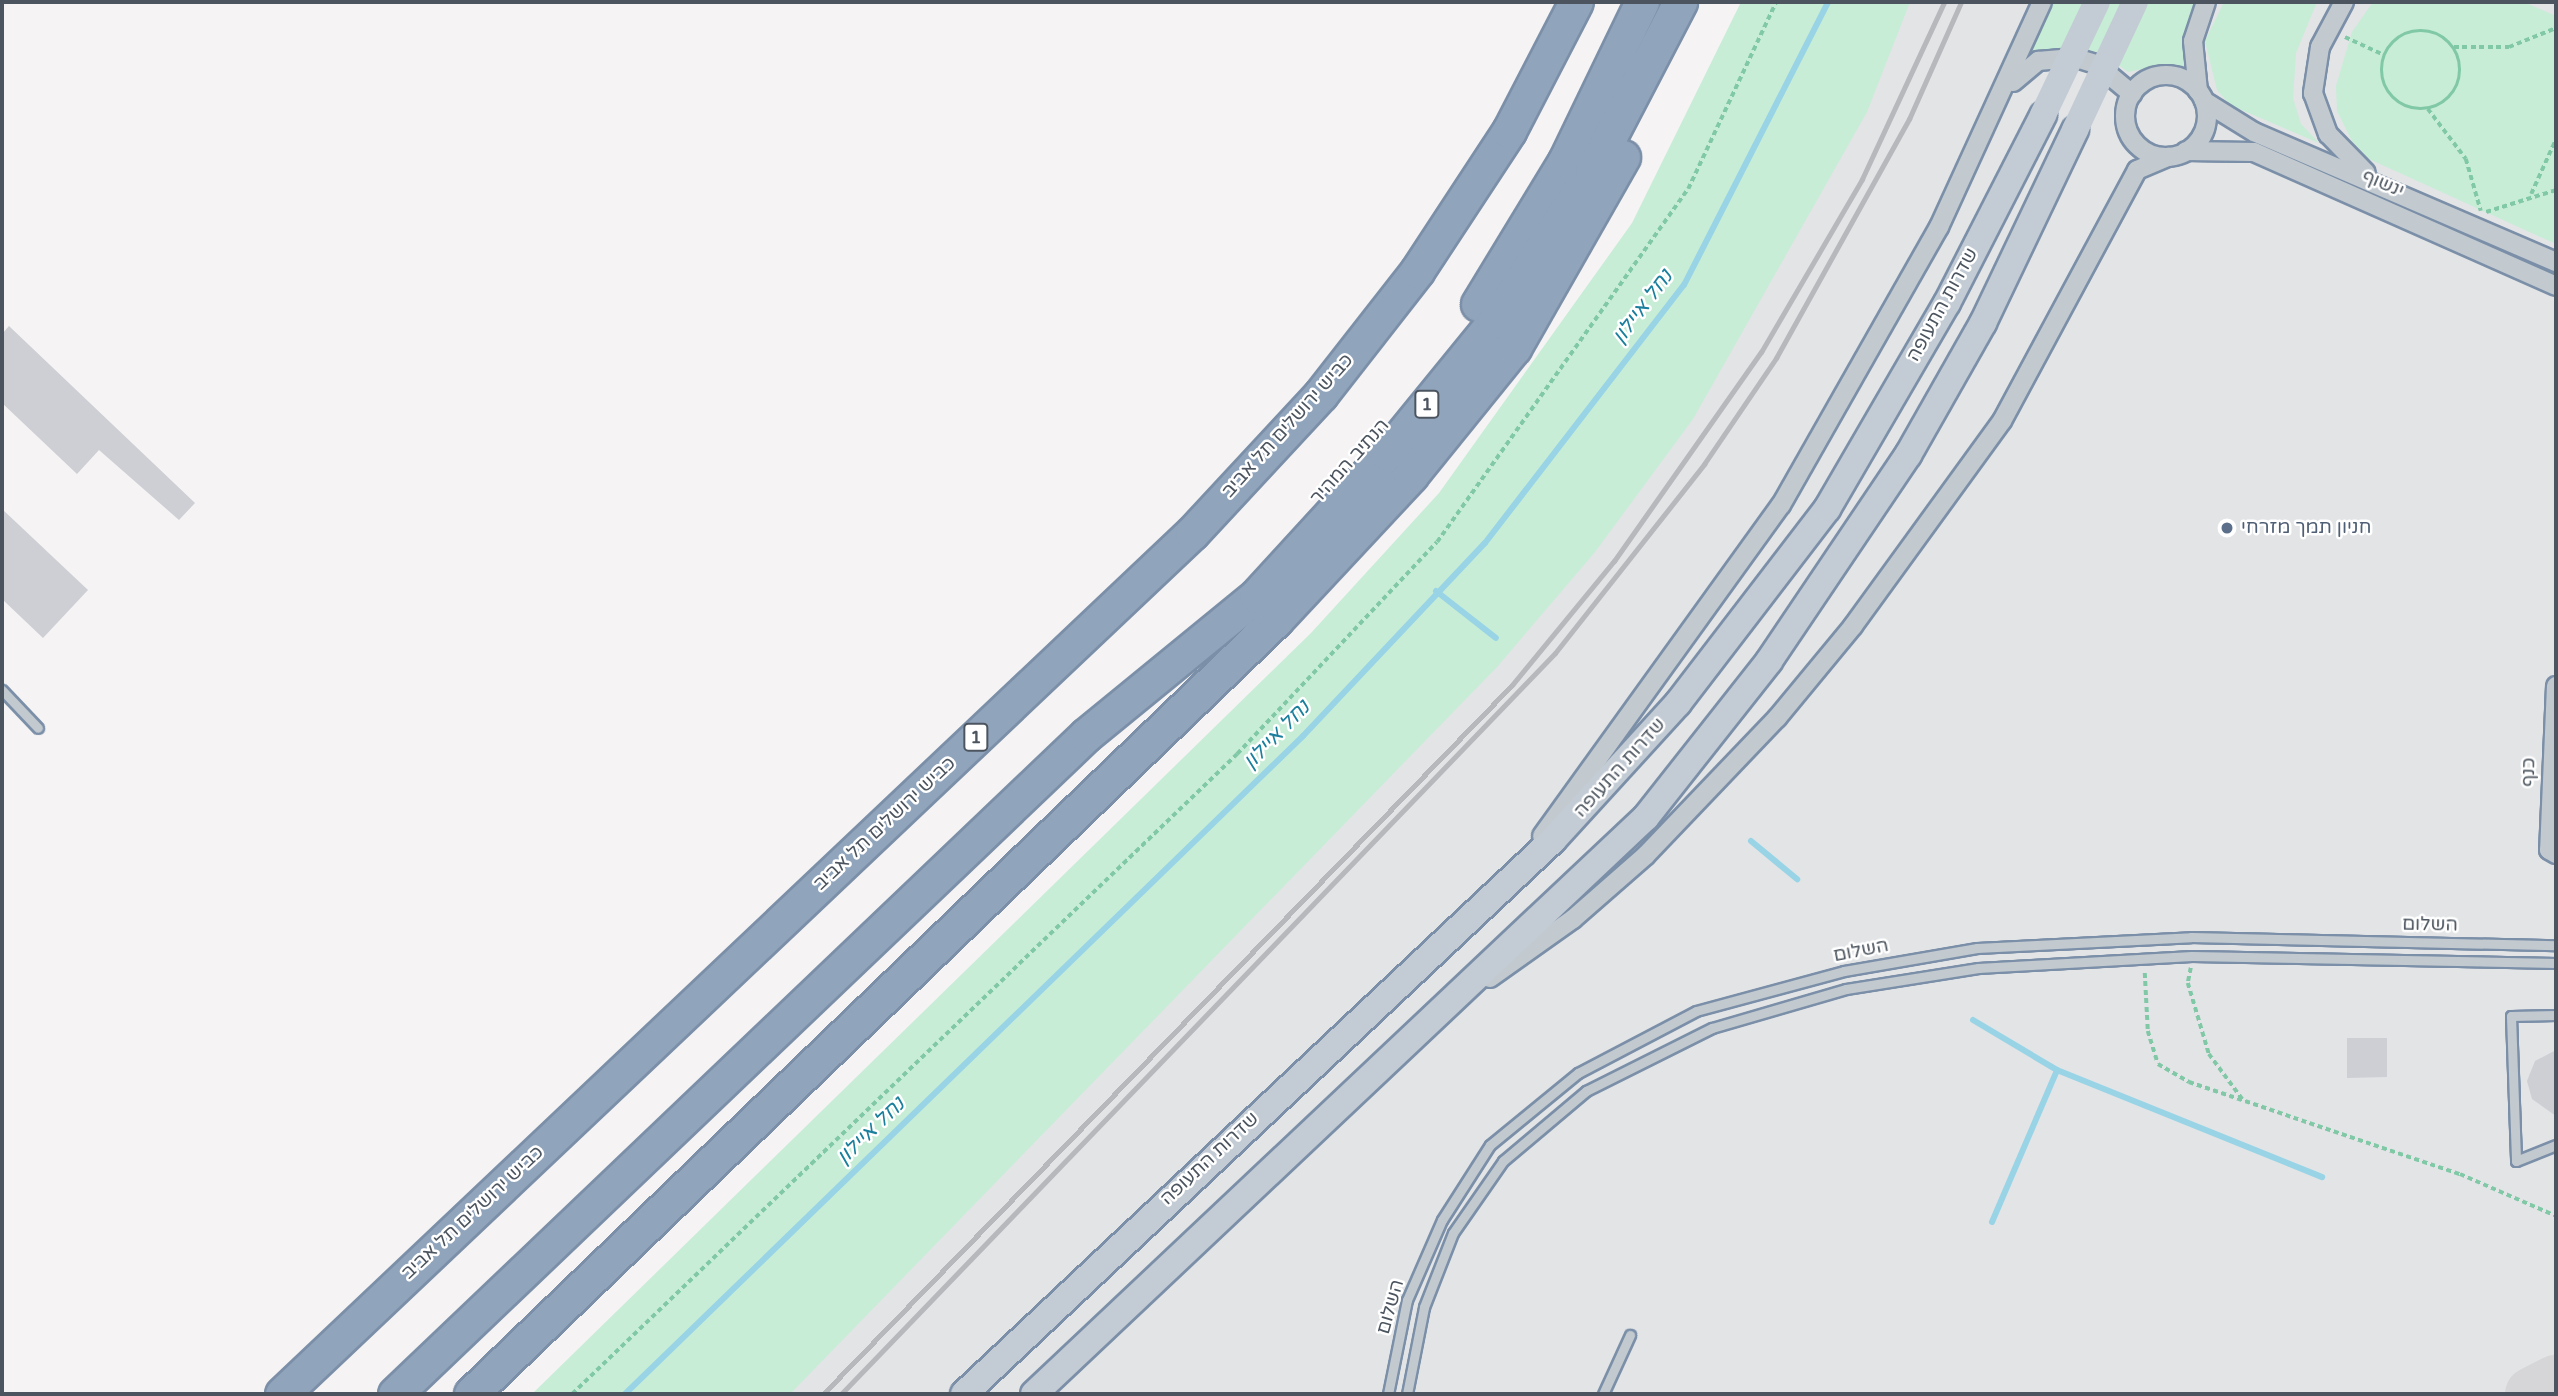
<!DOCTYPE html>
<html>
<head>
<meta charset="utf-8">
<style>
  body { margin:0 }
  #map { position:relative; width:2558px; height:1396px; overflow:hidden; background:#f5f3f3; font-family:"Varela Round","Noto Sans Hebrew",sans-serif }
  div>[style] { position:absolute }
  .airport>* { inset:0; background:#e2e4e6 }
  .green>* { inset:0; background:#c7edd6 }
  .stream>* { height:6px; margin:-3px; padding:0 3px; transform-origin:3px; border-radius:3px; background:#98d4e6 }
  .taxiway>* { height:54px; margin:-27px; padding:0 27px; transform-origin:27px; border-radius:27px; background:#d6d6d8 }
  .building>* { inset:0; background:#cdcfd4 }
  .path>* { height:3.5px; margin-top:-1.75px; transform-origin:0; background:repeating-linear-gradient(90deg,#81c8a7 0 5px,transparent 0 8.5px) }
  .path>.ring { margin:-1.75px; padding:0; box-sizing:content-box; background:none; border:3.5px solid #81c8a7; border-radius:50% }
  .roads { filter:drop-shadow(2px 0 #7b8fa8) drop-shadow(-2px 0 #7b8fa8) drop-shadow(0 2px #7b8fa8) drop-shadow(0 -2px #7b8fa8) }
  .service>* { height:9px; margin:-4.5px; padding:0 4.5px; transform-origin:4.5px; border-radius:4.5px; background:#c2cad0 }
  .minor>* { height:18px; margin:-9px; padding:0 9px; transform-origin:9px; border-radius:9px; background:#c2cad0 }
  .minor>.ring { margin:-9px; padding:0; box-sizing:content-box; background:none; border:18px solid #c2cad0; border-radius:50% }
  .secondary>* { height:26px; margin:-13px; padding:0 13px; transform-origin:13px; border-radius:13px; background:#c3cbd4 }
  .motorway>* { height:33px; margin:-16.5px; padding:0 16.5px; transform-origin:16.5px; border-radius:16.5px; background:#90a4bc }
  .rail>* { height:5px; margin:-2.5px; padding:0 2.5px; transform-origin:2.5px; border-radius:2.5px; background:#b6b8bc }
  .secondary-bridge>* { height:26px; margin:-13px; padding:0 13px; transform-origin:13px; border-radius:13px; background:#c3cbd4 }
  .dots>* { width:19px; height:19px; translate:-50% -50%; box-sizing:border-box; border:4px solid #fff; border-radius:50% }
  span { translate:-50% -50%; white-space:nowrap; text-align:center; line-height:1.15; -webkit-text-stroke:5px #fff; paint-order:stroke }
  .shield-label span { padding:2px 5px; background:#fff; border:2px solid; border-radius:5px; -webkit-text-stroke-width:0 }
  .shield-label { font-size:18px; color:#4c555f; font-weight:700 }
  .street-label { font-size:19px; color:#4c555f }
  .service-label { font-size:19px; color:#4e5e75 }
  .left { translate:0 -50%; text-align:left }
  .water-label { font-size:21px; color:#1a7e9d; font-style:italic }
  .frame { position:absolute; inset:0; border:4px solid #4c555f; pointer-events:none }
</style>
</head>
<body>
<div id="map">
  <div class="airport">
    <i style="clip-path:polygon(1872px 2px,2556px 2px,2556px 1394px,678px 1394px)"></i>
  </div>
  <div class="green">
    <i style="clip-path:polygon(1741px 2px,1910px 2px,1867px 112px,1693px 419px,1595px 552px,1497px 667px,790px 1394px,532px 1394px,1311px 633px,1439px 493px,1632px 223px)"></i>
    <i style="clip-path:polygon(2046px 2px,2199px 2px,2186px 35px,2185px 68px,2166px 64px,2128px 72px,2102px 53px,2070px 46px,2025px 56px)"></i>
    <i style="clip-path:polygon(2224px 2px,2317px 2px,2296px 53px,2293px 98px,2301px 124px,2319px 143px,2230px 105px,2217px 90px,2205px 41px)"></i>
    <i style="clip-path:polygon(2373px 2px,2524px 2px,2556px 16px,2556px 244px,2369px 159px,2352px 141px,2337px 111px,2336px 86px,2352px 32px)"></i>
  </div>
  <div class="stream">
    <i style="left:1436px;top:591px;width:76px;rotate:38.1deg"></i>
    <i style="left:1751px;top:841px;width:60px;rotate:39.6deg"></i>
    <i style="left:1973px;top:1020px;width:98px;rotate:30.8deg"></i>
    <i style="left:2057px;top:1070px;width:286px;rotate:22deg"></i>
    <i style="left:1992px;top:1222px;width:165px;rotate:-66.8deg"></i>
    <i style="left:625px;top:1394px;width:945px;rotate:-44.14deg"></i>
    <i style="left:1303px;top:736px;width:265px;rotate:-46.7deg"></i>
    <i style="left:1485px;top:543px;width:326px;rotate:-52.4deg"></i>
    <i style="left:1684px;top:285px;width:318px;rotate:-63deg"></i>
  </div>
  <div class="taxiway">
    <i style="left:2532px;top:1394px;width:27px;rotate:-27deg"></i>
  </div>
  <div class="building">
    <i style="clip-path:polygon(9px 326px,195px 503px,179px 520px,99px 450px,77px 474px,2px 403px,2px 334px)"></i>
    <i style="clip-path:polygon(2px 509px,88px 590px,43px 638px,2px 599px)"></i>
    <i style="clip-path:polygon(2347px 1038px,2387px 1038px,2387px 1077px,2347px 1078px)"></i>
    <i style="clip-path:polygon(2556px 1050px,2556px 1116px,2532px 1099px,2527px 1081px,2535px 1061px)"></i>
  </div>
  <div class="path">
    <i class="ring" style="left:2382px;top:31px;width:74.5px;height:74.5px"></i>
    <i style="left:2345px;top:37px;width:43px;rotate:24.8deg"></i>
    <i style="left:2454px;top:47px;width:55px"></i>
    <i style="left:2509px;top:47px;width:51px;rotate:-22deg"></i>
    <i style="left:2428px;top:109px;width:63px;rotate:52.8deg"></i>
    <i style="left:2466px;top:159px;width:54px;rotate:73.9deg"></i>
    <i style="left:2531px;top:194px;width:60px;rotate:-65.6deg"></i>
    <i style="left:2486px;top:212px;width:73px;rotate:-17.4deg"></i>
    <i style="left:2191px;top:968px;width:15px;rotate:101deg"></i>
    <i style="left:2188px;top:983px;width:74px;rotate:73.5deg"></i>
    <i style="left:2209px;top:1054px;width:57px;rotate:53.5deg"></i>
    <i style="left:2145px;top:973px;width:58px;rotate:87deg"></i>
    <i style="left:2148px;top:1031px;width:34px;rotate:73deg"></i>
    <i style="left:2158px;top:1064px;width:36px;rotate:30deg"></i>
    <i style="left:2189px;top:1082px;width:286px;rotate:18.8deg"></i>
    <i style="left:2460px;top:1174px;width:105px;rotate:23.6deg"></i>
    <i style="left:572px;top:1394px;width:923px;rotate:-43.9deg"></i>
    <i style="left:1237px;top:754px;width:291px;rotate:-46.7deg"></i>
    <i style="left:1437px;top:542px;width:433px;rotate:-54.6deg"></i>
    <i style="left:1688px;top:189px;width:207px;rotate:-64.8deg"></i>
  </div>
  <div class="roads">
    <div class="service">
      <i style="left:2px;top:690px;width:52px;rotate:46.5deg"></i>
      <i style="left:2556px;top:1015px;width:45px;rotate:178.7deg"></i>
      <i style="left:2511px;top:1016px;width:145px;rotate:88deg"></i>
      <i style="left:2516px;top:1161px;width:43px;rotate:-21.8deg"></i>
      <i style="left:1388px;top:1394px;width:96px;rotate:-78.6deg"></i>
      <i style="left:1407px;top:1300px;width:87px;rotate:-66.4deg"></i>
      <i style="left:1442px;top:1220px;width:89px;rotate:-57.4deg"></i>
      <i style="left:1490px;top:1145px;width:114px;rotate:-39.3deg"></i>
      <i style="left:1578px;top:1073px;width:133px;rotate:-27.7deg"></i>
      <i style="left:1696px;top:1011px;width:153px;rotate:-15.1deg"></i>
      <i style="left:1844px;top:971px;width:135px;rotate:-9.8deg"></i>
      <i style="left:1977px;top:948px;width:214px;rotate:-2.9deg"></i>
      <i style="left:2191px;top:937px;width:365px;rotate:1.3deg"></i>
      <i style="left:1407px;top:1394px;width:89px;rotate:-78.9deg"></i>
      <i style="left:1424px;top:1307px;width:79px;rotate:-68.6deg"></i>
      <i style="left:1453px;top:1233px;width:88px;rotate:-55.2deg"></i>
      <i style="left:1503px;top:1161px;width:109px;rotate:-40.1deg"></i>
      <i style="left:1586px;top:1091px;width:141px;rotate:-26.6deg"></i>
      <i style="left:1712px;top:1028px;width:140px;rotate:-16.2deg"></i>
      <i style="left:1846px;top:989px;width:134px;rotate:-9deg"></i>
      <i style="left:1978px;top:968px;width:214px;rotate:-3.2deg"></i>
      <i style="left:2192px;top:956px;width:364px;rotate:1.1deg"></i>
      <i style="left:1603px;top:1394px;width:65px;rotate:-65.4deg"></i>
    </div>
    <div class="minor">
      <i style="left:2344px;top:2px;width:51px;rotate:118.1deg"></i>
      <i style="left:2320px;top:47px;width:47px;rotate:98.7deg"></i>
      <i style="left:2313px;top:93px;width:44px;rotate:69.9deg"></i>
      <i style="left:2328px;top:134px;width:54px;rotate:45.7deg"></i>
      <i class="ring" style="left:2125px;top:75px;width:64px;height:64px"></i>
      <i style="left:2013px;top:82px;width:33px;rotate:-40deg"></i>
      <i style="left:2038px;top:61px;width:38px;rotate:-5deg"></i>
      <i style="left:2076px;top:58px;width:21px;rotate:17deg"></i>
      <i style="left:2096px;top:64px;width:47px;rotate:39.8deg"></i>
      <i style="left:2198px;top:91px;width:50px;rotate:-95.7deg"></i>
      <i style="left:2193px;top:41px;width:41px;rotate:-71.6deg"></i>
      <i style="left:2204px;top:101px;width:59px;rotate:31.8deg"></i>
      <i style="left:2254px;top:132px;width:329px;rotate:23.3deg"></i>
      <i style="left:2186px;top:151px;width:68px;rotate:0.8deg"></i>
      <i style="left:2254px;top:152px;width:330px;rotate:23.9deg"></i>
      <i style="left:2556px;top:686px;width:164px;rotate:92.4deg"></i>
      <i style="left:2549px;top:850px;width:8px;rotate:30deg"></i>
      <i style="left:1542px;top:836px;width:408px;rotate:-54.2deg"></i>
      <i style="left:1781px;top:505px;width:320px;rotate:-60.4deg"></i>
      <i style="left:1939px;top:227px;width:247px;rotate:-65.4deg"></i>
      <i style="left:1490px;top:978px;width:102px;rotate:-35.4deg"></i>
      <i style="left:1573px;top:919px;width:97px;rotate:-41.2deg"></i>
      <i style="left:1646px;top:855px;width:190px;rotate:-46.3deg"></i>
      <i style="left:1777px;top:718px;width:119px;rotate:-50.4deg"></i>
      <i style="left:1853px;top:626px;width:253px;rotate:-54deg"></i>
      <i style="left:2002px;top:421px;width:285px;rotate:-61.7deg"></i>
      <i style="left:2137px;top:170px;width:34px;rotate:-23deg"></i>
    </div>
    <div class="secondary">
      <i style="left:964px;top:1394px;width:809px;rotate:-43.25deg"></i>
      <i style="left:1553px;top:840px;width:185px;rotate:-47.6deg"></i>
      <i style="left:1678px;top:703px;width:245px;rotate:-52.5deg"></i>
      <i style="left:1827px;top:509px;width:238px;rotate:-59.8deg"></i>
      <i style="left:1947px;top:303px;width:211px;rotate:-62.9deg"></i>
      <i style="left:1034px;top:1394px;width:841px;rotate:-43.31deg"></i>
      <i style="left:1646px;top:817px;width:199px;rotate:-51.7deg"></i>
      <i style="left:1769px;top:661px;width:249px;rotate:-56deg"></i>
      <i style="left:1908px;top:455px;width:152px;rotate:-60.4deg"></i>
      <i style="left:1983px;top:323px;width:214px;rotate:-64.5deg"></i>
    </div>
    <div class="motorway">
      <i style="left:1478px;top:304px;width:167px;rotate:-58.7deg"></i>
      <i style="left:1565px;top:161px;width:177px;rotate:-64.2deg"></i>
      <i style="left:282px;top:1394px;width:1253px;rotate:-43.42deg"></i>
      <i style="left:1192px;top:533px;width:190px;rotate:-47.1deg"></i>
      <i style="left:1321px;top:394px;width:156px;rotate:-52deg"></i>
      <i style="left:1417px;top:271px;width:168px;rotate:-56.7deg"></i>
      <i style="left:1509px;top:131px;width:145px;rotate:-62.6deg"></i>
      <i style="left:395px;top:1394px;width:955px;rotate:-43.64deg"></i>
      <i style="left:1086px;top:735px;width:220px;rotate:-39.3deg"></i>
      <i style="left:1256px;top:596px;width:194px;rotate:-47.5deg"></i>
      <i style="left:1387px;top:453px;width:169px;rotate:-50.8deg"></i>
      <i style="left:1494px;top:322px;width:180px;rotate:-57deg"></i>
      <i style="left:1592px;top:171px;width:191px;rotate:-62.5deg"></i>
      <i style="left:471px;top:1394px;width:1117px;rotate:-43.88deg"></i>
      <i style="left:1276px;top:620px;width:198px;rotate:-47deg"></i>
      <i style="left:1411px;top:475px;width:164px;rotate:-51deg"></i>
      <i style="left:1514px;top:348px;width:220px;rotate:-60.3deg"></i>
    </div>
  </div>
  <div class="rail">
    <i style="left:823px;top:1394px;width:989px;rotate:-45.82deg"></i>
    <i style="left:1512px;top:685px;width:161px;rotate:-50.6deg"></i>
    <i style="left:1614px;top:561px;width:256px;rotate:-54.9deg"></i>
    <i style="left:1761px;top:352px;width:200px;rotate:-59.7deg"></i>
    <i style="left:1862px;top:179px;width:195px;rotate:-65.1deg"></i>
    <i style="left:841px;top:1394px;width:1029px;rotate:-46.06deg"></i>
    <i style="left:1555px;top:653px;width:241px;rotate:-51.7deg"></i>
    <i style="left:1704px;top:464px;width:128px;rotate:-55.8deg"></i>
    <i style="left:1776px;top:358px;width:274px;rotate:-60.9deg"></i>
    <i style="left:1909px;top:119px;width:128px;rotate:-66deg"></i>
  </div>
  <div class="secondary-bridge">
    <i style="left:2043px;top:115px;width:125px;rotate:-64.5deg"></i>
    <i style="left:2075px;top:130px;width:141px;rotate:-64.9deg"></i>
  </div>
  <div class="dots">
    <i style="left:2227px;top:528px;background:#5c6f8a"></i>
  </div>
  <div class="shield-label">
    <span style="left:1427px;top:404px">1</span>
    <span style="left:976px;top:737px">1</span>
  </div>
  <div class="street-label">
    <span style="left:2383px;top:184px;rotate:23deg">ינשוף</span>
    <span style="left:1943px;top:305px;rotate:-61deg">שדרות התעופה</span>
    <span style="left:1288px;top:426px;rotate:-48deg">כביש ירושלים תל אביב</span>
    <span style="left:1350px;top:462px;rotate:-48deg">הנתיב המהיר</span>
    <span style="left:1620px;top:768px;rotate:-48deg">שדרות התעופה</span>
    <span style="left:2529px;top:772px;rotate:-89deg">כנף</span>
    <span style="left:885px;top:824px;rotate:-43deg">כביש ירושלים תל אביב</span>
    <span style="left:2430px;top:925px;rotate:1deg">השלום</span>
    <span style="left:1861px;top:951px;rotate:-11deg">השלום</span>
    <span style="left:1210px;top:1159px;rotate:-43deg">שדרות התעופה</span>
    <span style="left:473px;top:1213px;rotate:-43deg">כביש ירושלים תל אביב</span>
    <span style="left:1391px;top:1307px;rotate:-74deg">השלום</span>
  </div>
  <div class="service-label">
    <span class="left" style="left:2241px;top:528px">חניון תמך מזרחי</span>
  </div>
  <div class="water-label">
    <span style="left:1643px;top:307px;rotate:-53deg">נחל איילון</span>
    <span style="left:1277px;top:735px;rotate:-46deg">נחל איילון</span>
    <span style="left:871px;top:1131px;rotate:-44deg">נחל איילון</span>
  </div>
  <div class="frame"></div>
</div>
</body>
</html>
